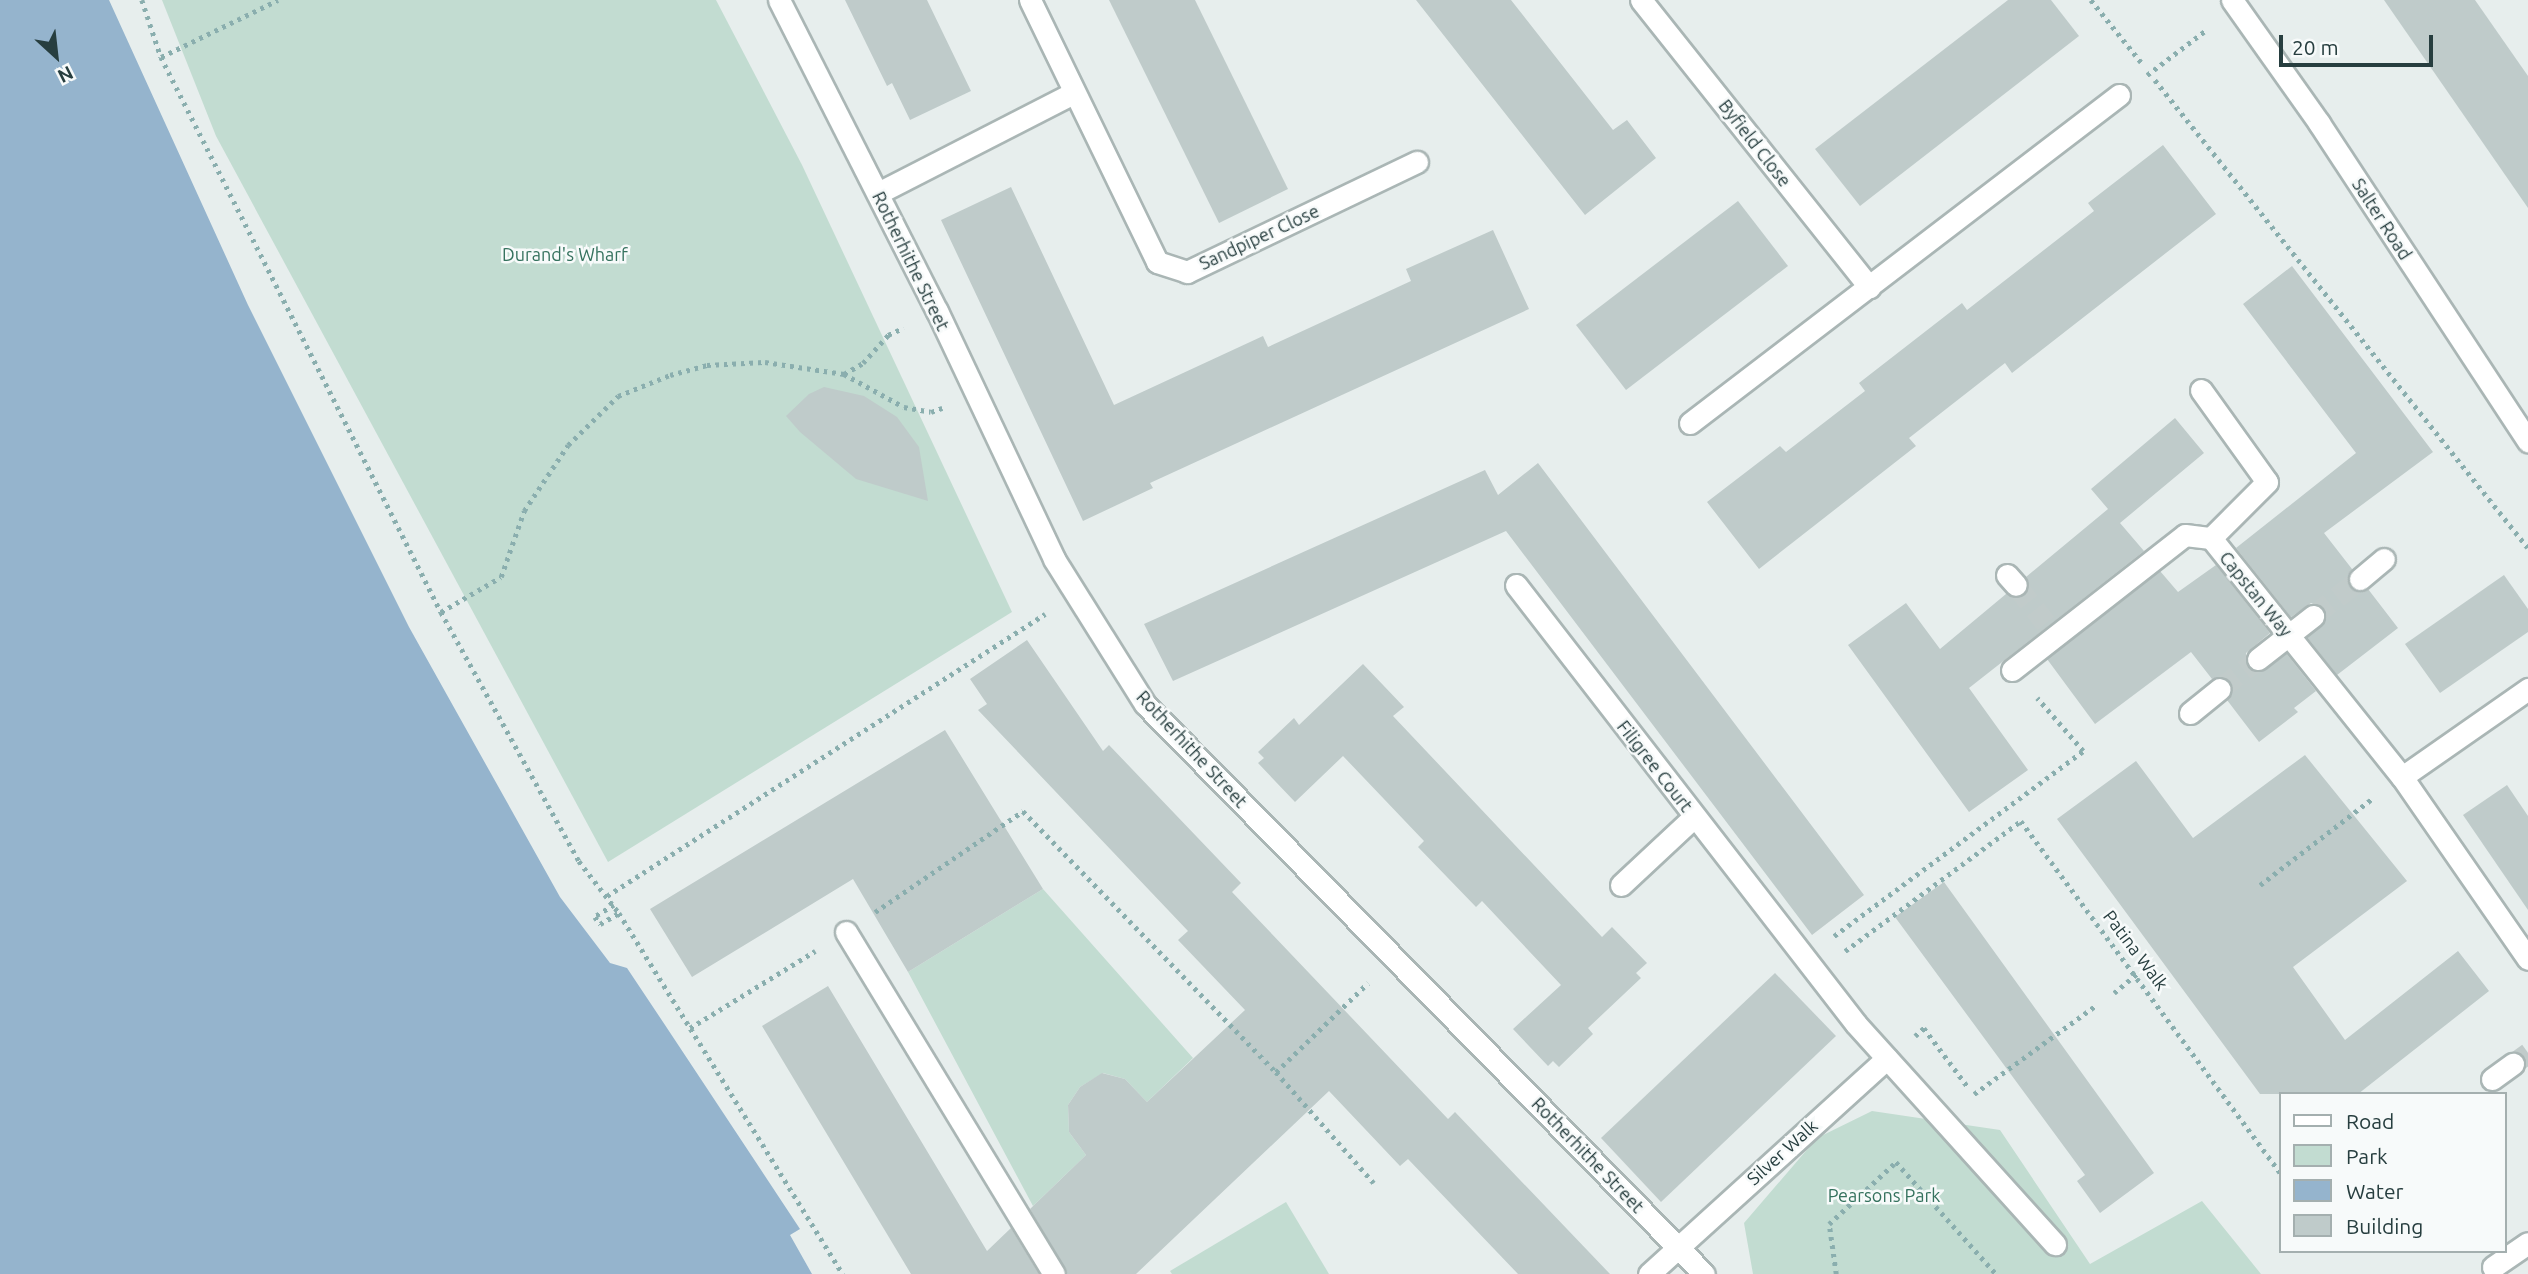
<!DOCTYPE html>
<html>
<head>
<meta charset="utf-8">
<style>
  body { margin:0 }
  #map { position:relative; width:2528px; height:1274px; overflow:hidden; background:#e7eeed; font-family:Ubuntu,sans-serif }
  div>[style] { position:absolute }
  .green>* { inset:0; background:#c2dcd1 }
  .water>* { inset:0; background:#95b4cd }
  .building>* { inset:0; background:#bfcbca }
  .minor-tunnel>* { height:21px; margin-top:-10.5px; transform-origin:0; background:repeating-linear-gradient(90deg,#c1cbca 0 21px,transparent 0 31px) }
  .path>* { height:4.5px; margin-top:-2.25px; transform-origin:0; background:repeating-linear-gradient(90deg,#8aaeae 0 3.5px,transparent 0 8.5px) }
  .roads { filter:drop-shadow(2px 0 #aab6b5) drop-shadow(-2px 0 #aab6b5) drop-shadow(0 2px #aab6b5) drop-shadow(0 -2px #aab6b5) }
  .service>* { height:21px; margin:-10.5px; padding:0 10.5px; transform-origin:10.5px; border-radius:10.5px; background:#fff }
  .minor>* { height:21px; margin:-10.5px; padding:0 10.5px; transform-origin:10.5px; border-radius:10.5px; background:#fff }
  .tertiary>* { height:21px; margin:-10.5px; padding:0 10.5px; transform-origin:10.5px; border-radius:10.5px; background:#fff }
  .secondary>* { height:21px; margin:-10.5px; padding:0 10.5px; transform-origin:10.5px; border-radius:10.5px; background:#fff }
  span { translate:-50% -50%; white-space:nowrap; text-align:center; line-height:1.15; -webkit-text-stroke:5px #f7fafa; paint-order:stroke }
  .street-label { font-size:18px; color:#273e3f }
  .park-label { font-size:18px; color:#35725e }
  .legend { position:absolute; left:2279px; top:1092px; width:228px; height:161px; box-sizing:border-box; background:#f7fafa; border:2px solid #a4afaf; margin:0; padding:9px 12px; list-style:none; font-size:21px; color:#273e3f }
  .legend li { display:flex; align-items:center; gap:14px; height:35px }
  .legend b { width:35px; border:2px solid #a4afaf }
  .north { position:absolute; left:21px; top:21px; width:70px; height:70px; -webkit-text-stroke:5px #f7fafa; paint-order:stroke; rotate:153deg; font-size:19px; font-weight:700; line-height:28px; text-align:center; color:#273e3f }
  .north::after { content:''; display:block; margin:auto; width:24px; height:32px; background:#273e3f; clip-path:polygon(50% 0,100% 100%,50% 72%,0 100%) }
  .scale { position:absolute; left:2279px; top:35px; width:154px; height:32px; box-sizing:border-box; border:4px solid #273e3f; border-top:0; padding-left:9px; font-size:21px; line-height:24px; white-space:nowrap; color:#273e3f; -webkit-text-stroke:5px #f7fafa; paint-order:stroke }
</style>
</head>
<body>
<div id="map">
  <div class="green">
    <i style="clip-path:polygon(162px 0,716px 0,802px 165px,1012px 612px,608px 862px,216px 136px)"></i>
    <i style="clip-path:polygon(1043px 889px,1193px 1058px,1147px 1102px,1125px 1079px,1103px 1073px,1080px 1087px,1068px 1105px,1069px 1132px,1086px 1155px,1033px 1206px,908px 972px)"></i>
    <i style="clip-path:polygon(1872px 1111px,2000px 1130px,2090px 1264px,2202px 1201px,2261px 1274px,1753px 1274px,1744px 1223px,1817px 1138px)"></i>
    <i style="clip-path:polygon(1286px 1202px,1329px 1274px,1172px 1274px,1170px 1271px)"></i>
  </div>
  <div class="water">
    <i style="clip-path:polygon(0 0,109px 0,248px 305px,409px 627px,560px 897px,610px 963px,627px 968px,665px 1025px,800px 1229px,790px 1235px,812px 1274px,0 1274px)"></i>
  </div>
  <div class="building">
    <i style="clip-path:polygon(845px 0,927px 0,971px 91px,910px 120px,892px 83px,887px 86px)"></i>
    <i style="clip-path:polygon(1109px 0,1195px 0,1288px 189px,1219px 223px)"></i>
    <i style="clip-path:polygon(1416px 0,1511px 0,1613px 130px,1627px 120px,1656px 158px,1585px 215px)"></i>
    <i style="clip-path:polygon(2008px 0,2051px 0,2079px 36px,1860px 206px,1815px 149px)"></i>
    <i style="clip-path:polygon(2384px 0,2475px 0,2528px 76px,2528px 208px)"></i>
    <i style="clip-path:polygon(2163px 145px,2216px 214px,2012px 373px,2005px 363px,1909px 438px,1916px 446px,1759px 569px,1707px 502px,1780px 446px,1786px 452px,1865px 391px,1859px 383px,1962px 303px,1967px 310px,2094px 211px,2088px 203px)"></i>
    <i style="clip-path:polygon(1011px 187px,1114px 405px,1263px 336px,1268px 347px,1411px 281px,1406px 269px,1493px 230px,1529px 309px,1150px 483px,1153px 488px,1083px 521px,941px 220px)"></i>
    <i style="clip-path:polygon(1738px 201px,1788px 266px,1626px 390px,1576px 325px)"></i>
    <i style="clip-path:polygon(2292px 266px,2433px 452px,2324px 533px,2352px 569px,2350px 587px,2356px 591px,2368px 589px,2398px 628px,2337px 675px,2307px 637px,2325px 622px,2323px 607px,2311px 603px,2291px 617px,2236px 548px,2356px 453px,2243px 304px)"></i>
    <i style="clip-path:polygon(824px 387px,864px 396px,897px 417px,919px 447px,928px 501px,856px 479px,800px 432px,786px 416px,809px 394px)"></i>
    <i style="clip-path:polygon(2175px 418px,2204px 453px,2120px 523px,2144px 551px,1969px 688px,2028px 770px,1969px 812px,1848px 645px,1906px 603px,1940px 649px,2006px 594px,2024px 595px,2029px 588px,2026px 577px,2108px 509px,2091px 489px)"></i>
    <i style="clip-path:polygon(1538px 463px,1864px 895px,1812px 935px,1506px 531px,1173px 681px,1144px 624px,1485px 470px,1498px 495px)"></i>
    <i style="clip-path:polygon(2216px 565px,2270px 633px,2246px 653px,2248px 668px,2260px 672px,2286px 653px,2316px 691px,2294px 708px,2298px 712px,2259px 742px,2227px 700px,2232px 693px,2231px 681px,2224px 677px,2212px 679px,2191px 652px,2095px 724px,2047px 659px,2160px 571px,2178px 592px)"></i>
    <i style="clip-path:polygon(2504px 575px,2528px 609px,2528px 632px,2440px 693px,2405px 644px)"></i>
    <i style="clip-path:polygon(1027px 640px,1103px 751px,1109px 745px,1241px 883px,1232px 892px,1448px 1119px,1455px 1112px,1610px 1274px,1518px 1274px,1408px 1159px,1400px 1166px,1329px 1091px,1136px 1274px,1067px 1274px,1030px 1209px,1086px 1155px,1069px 1132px,1068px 1105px,1080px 1087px,1102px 1073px,1125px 1079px,1147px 1102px,1245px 1010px,1178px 940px,1188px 931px,978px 710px,987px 704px,970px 679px)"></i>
    <i style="clip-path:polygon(1363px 664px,1404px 707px,1393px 716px,1602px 937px,1612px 927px,1647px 963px,1636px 973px,1641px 978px,1588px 1028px,1593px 1034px,1559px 1067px,1553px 1061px,1548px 1066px,1513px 1029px,1561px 985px,1482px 901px,1476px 907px,1418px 847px,1424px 841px,1343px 756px,1295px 802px,1258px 763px,1264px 758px,1258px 752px,1294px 718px,1299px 725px)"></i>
    <i style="clip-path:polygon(945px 730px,1043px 889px,908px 972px,853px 879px,692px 977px,650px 909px)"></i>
    <i style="clip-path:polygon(2305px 755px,2407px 881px,2293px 967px,2345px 1040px,2458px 951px,2489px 991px,2358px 1094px,2260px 1094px,2057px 819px,2136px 761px,2193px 838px)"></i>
    <i style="clip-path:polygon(2507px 785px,2528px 816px,2528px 910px,2463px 815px)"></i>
    <i style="clip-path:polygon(1944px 882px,2154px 1173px,2100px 1213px,2077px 1181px,2085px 1175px,1895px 917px)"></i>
    <i style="clip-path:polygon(1775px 973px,1836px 1036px,1661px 1202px,1601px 1138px)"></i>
    <i style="clip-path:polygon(828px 986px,987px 1251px,1011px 1228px,1039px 1274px,911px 1274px,762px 1026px)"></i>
  </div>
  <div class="minor-tunnel">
    <i style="left:2016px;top:585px;width:48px;rotate:51.7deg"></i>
    <i style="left:2313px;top:616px;width:60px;rotate:-38.2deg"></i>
    <i style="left:2220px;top:689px;width:48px;rotate:-38.3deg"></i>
    <i style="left:2513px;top:1064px;width:19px;rotate:-36deg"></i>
  </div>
  <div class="path">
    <i style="left:142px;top:0;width:60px;rotate:71.6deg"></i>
    <i style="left:161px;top:57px;width:622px;rotate:63.23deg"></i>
    <i style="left:441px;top:612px;width:285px;rotate:61deg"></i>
    <i style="left:579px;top:861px;width:66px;rotate:52.4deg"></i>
    <i style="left:619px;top:913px;width:425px;rotate:58.2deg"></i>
    <i style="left:2091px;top:0;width:80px;rotate:51.1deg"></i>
    <i style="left:161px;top:57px;width:130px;rotate:-26deg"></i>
    <i style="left:2147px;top:75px;width:73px;rotate:-37.2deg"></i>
    <i style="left:2155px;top:80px;width:598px;rotate:51.44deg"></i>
    <i style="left:844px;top:374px;width:22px;rotate:-30deg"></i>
    <i style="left:863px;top:363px;width:38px;rotate:-48deg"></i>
    <i style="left:888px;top:335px;width:17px;rotate:-25deg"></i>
    <i style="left:441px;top:612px;width:69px;rotate:-30.3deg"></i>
    <i style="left:501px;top:577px;width:70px;rotate:-70.8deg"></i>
    <i style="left:524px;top:511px;width:79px;rotate:-56.3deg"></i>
    <i style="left:568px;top:445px;width:70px;rotate:-44.4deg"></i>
    <i style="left:618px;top:396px;width:56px;rotate:-22deg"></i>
    <i style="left:670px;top:375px;width:38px;rotate:-15deg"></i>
    <i style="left:707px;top:365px;width:58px;rotate:-3deg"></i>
    <i style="left:765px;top:362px;width:80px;rotate:8.6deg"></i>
    <i style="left:844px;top:374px;width:68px;rotate:28.8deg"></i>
    <i style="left:904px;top:407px;width:27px;rotate:10deg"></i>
    <i style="left:931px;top:412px;width:12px;rotate:-20deg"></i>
    <i style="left:2260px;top:885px;width:143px;rotate:-37.6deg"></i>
    <i style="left:607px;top:896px;width:521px;rotate:-32.77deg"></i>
    <i style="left:614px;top:905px;width:22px;rotate:148deg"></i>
    <i style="left:595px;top:917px;width:9px;rotate:54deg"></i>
    <i style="left:600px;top:924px;width:22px;rotate:-30deg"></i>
    <i style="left:875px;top:912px;width:179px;rotate:-34.3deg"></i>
    <i style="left:1023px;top:811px;width:363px;rotate:45.9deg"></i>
    <i style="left:1276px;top:1072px;width:148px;rotate:48.6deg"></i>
    <i style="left:1834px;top:936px;width:310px;rotate:-36.6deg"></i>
    <i style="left:2083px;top:751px;width:70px;rotate:-131deg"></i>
    <i style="left:1845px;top:951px;width:219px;rotate:-36.5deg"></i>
    <i style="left:2021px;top:821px;width:438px;rotate:53.6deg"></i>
    <i style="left:2114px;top:993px;width:30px;rotate:-40deg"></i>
    <i style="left:690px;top:1028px;width:147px;rotate:-31.6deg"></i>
    <i style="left:1915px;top:1036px;width:12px;rotate:-42deg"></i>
    <i style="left:1924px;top:1028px;width:74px;rotate:53.3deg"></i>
    <i style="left:1276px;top:1072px;width:128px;rotate:-44.1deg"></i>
    <i style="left:1974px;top:1094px;width:150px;rotate:-36deg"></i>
    <i style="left:1836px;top:1274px;width:50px;rotate:-98deg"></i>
    <i style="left:1829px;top:1224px;width:91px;rotate:-42.8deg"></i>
    <i style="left:1896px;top:1162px;width:150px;rotate:48.2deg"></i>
  </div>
  <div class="roads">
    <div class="service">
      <i style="left:2201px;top:390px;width:113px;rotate:54.3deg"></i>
      <i style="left:2267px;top:482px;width:79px;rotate:135deg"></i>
      <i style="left:1621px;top:885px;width:100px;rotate:-43deg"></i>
      <i style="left:846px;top:932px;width:400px;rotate:58.7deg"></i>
    </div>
    <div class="minor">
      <i style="left:1030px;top:0;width:291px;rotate:64.1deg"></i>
      <i style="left:1157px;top:262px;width:32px;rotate:18deg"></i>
      <i style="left:1187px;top:272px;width:255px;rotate:-25.6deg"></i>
      <i style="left:1641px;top:0;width:367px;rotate:51.5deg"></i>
      <i style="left:878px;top:193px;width:219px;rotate:-27.1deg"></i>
      <i style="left:1690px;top:423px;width:540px;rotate:-37.4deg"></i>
      <i style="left:2007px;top:575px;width:13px;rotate:48deg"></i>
      <i style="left:2360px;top:579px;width:31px;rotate:-40deg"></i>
      <i style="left:1516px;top:585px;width:555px;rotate:52.24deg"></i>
      <i style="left:1856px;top:1024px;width:297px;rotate:47.9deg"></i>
      <i style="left:2258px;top:659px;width:70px;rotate:-38deg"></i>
      <i style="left:2012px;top:670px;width:219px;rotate:-38deg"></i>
      <i style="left:2185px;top:535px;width:26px;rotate:7deg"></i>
      <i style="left:2211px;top:538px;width:306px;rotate:51.4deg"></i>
      <i style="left:2402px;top:777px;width:221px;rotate:55.3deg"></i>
      <i style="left:2190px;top:713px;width:38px;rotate:-39deg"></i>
      <i style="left:2402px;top:777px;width:154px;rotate:-34.9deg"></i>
      <i style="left:2492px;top:1079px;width:26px;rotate:-36deg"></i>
      <i style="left:2493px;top:1267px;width:42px;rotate:-34.4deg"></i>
      <i style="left:1649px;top:1274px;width:321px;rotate:-42.2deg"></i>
    </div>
    <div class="tertiary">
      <i style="left:779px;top:0;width:349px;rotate:63.1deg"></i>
      <i style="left:937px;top:311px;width:274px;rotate:64.7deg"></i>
      <i style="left:1054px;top:559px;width:171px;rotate:57.9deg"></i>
      <i style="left:1145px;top:704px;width:798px;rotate:45.56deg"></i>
    </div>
    <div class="secondary">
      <i style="left:2232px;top:0;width:151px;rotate:54.7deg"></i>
      <i style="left:2319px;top:123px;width:381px;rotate:56.7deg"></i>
    </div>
  </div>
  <div class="street-label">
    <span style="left:1755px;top:143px;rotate:52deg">Byfield Close</span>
    <span style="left:2382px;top:219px;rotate:57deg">Salter Road</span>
    <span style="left:1259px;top:237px;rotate:-25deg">Sandpiper Close</span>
    <span style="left:911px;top:261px;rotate:64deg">Rotherhithe Street</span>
    <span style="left:2256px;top:594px;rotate:51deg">Capstan Way</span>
    <span style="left:1192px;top:749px;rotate:47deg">Rotherhithe Street</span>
    <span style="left:1655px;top:766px;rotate:52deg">Filigree Court</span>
    <span style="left:2136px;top:950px;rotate:53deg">Patina Walk</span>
    <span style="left:1782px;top:1152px;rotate:-42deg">Silver Walk</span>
    <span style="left:1588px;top:1155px;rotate:46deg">Rotherhithe Street</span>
  </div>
  <div class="park-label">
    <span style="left:565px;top:254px">Durand's Wharf</span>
    <span style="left:1884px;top:1195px">Pearsons Park</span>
  </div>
  <ul class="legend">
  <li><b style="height:9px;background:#fff"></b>Road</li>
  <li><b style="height:19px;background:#c2dcd1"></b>Park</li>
  <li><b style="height:19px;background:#95b4cd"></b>Water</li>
  <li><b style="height:19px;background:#bfcbca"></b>Building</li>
  </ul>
  <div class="north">N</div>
  <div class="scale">20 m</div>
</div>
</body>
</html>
